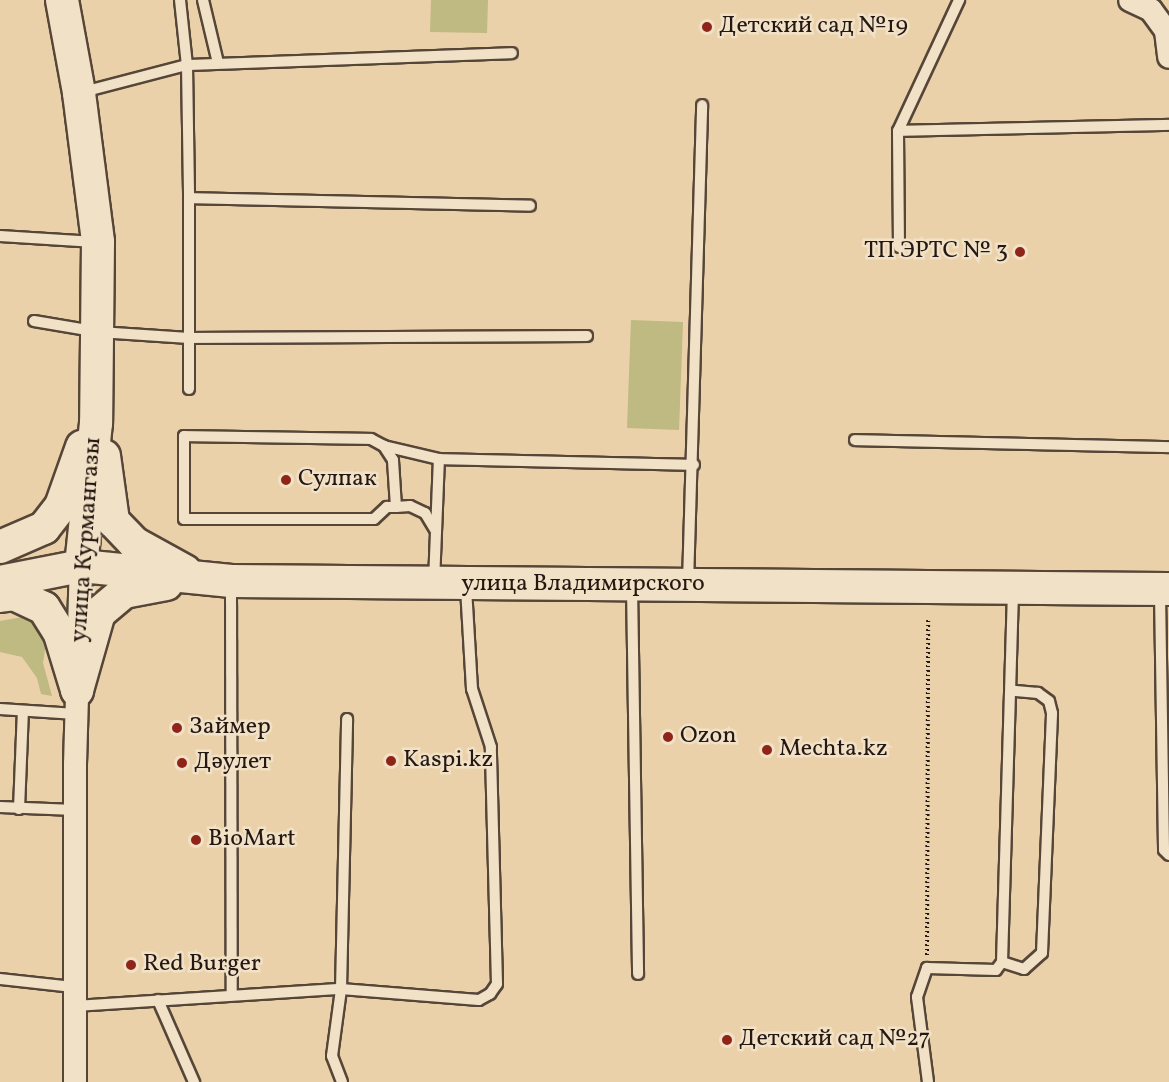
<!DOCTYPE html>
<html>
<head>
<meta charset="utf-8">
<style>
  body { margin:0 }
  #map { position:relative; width:1169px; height:1082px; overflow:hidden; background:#ead1a9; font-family:Vollkorn,serif }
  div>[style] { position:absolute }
  .green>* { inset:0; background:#bfb982 }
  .path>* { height:4px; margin-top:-2px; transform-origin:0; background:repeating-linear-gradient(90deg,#251812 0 1.5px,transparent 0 4.5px) }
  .roads { filter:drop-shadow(2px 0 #564638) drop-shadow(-2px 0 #564638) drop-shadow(0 2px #564638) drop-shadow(0 -2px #564638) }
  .lane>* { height:10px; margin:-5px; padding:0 5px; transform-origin:5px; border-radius:5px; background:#f1e1c7 }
  .street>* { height:22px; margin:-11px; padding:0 11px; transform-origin:11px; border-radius:11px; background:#f1e1c7 }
  .secondary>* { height:32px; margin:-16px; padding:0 16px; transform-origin:16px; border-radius:16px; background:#f1e1c7 }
  .dots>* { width:16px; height:16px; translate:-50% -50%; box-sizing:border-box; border:3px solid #f1e1c7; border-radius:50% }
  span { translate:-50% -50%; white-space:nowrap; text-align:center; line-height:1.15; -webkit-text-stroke:5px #f1e1c7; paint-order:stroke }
  .poi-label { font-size:24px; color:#251812 }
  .left { translate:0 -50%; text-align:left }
  .right { translate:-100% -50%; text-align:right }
  .street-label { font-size:24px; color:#251812 }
</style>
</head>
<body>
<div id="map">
  <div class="green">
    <i style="clip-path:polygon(431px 0,488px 0,487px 33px,430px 32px)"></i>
    <i style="clip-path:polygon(631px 320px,683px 322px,679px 430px,627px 428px)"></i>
    <i style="clip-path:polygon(28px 616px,37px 618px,47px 637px,43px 663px,52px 696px,41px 694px,37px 678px,22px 657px,0 652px,0 621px)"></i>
  </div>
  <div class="path">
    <i style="left:927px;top:955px;width:335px;rotate:-89.8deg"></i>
  </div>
  <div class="roads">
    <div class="lane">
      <i style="left:180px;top:0;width:65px;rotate:83.9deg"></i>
      <i style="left:187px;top:65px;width:133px;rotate:89.1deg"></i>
      <i style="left:203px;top:0;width:65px;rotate:76.6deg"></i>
      <i style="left:83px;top:92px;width:107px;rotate:-14.6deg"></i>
      <i style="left:187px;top:65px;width:325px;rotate:-2.1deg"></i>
      <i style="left:898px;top:131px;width:145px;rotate:-65deg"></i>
      <i style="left:0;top:236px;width:95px;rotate:3.6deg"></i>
      <i style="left:899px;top:247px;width:116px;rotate:-90.5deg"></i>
      <i style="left:898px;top:131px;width:271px;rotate:-1.3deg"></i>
      <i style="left:34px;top:321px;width:66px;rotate:9.6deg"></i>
      <i style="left:99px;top:332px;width:90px;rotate:3.8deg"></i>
      <i style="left:189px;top:338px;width:398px;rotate:-0.3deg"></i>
      <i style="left:189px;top:389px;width:191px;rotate:-90deg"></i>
      <i style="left:189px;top:198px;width:341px;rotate:1.3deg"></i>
      <i style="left:855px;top:440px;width:314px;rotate:1.3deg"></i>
      <i style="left:384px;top:446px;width:57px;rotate:13.3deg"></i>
      <i style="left:396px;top:507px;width:47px;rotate:-93.7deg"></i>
      <i style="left:393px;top:460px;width:17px;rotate:-123deg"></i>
      <i style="left:384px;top:446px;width:15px;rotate:-152deg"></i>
      <i style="left:371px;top:439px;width:187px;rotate:-179.1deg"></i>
      <i style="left:184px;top:436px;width:83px;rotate:90deg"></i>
      <i style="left:184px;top:519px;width:190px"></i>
      <i style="left:374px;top:519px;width:18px;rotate:-43deg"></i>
      <i style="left:387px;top:507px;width:9px"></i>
      <i style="left:396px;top:507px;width:14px;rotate:-4deg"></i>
      <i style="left:410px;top:506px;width:17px;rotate:25deg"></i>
      <i style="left:425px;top:513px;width:21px;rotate:59deg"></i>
      <i style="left:434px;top:582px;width:123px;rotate:-87.7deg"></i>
      <i style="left:439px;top:459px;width:255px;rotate:1.3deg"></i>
      <i style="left:688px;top:583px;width:478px;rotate:-88.3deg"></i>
      <i style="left:231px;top:584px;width:411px;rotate:89.9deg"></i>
      <i style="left:632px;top:587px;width:387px;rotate:89.1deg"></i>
      <i style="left:1160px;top:593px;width:257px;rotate:89.1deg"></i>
      <i style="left:1164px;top:850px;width:7px;rotate:45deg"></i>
      <i style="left:0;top:709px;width:76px;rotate:3.8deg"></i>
      <i style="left:0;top:807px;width:75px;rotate:2.3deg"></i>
      <i style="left:19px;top:809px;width:98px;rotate:-87.7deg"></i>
      <i style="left:1002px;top:962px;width:23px;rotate:18deg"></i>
      <i style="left:1024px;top:969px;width:24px;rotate:-42deg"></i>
      <i style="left:1042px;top:953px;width:240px;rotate:-87.6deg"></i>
      <i style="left:1052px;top:713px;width:12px;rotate:-104deg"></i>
      <i style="left:1049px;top:701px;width:14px;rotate:-144deg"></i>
      <i style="left:1038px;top:693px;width:25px;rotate:-175deg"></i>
      <i style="left:0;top:979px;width:73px;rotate:6.3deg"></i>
      <i style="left:158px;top:1000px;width:90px;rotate:66.3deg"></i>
      <i style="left:75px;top:1006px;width:267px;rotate:-3.7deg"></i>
      <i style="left:341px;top:989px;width:138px;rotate:4.6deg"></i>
      <i style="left:479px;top:1000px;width:13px;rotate:-29deg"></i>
      <i style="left:490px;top:994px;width:12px;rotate:-55deg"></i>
      <i style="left:497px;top:984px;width:237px;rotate:-91.5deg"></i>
      <i style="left:491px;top:747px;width:61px;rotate:-108.1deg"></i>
      <i style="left:472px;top:689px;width:102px;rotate:-93.4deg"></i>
      <i style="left:342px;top:1082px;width:28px;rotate:-111deg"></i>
      <i style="left:332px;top:1056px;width:68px;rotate:-82.3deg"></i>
      <i style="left:341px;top:989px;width:270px;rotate:-88.7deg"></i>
      <i style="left:928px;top:1082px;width:86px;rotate:-97.4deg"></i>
      <i style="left:917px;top:997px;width:31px;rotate:-71deg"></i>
      <i style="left:927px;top:968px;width:69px;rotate:1.7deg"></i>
      <i style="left:996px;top:970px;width:10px;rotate:-53deg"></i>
      <i style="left:1002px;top:962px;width:370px;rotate:-88.3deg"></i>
    </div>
    <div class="street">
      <i style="left:1130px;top:0;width:23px;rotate:25deg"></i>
      <i style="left:1151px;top:10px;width:26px;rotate:54deg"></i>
      <i style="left:1166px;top:31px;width:26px;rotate:83deg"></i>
      <i style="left:75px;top:1082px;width:318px;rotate:-90deg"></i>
      <i style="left:75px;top:764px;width:198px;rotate:-88.3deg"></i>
    </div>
    <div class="secondary">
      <i style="left:62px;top:0;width:95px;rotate:79.6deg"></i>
      <i style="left:79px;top:93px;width:150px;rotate:82.7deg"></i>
      <i style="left:98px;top:242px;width:181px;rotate:90.6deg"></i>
      <i style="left:96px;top:423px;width:144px;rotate:96deg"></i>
      <i style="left:104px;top:456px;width:66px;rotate:82.1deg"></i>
      <i style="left:113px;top:521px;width:30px;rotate:46deg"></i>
      <i style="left:134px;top:543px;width:58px;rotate:28.8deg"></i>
      <i style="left:0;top:547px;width:48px;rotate:-23.4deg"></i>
      <i style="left:44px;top:528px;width:28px;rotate:-52deg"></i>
      <i style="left:61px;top:506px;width:63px;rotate:-70.4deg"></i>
      <i style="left:0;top:582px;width:83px;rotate:-11.2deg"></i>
      <i style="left:81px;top:566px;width:151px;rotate:5.7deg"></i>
      <i style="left:231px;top:581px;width:938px;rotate:0.49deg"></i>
      <i style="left:0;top:596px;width:14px;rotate:-8deg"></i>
      <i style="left:14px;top:594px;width:33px;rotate:25deg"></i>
      <i style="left:44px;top:608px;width:31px;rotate:58deg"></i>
      <i style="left:60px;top:634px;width:59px;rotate:73.1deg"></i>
      <i style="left:77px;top:690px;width:80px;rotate:-74.1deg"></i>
      <i style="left:99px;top:613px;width:33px;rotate:-40deg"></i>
      <i style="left:124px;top:592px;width:43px;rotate:-10.8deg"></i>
    </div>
  </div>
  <div class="dots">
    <i style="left:707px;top:27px;background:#8f2418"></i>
    <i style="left:1020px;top:252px;background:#8f2418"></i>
    <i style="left:286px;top:480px;background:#8f2418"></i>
    <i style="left:177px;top:728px;background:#8f2418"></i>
    <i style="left:668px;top:737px;background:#8f2418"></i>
    <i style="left:767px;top:750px;background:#8f2418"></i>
    <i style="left:391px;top:761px;background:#8f2418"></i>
    <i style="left:182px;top:763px;background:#8f2418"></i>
    <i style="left:196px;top:840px;background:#8f2418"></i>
    <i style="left:131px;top:965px;background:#8f2418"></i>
    <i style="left:727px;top:1040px;background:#8f2418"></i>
  </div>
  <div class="poi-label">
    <span class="left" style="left:719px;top:27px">Детский сад №19</span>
    <span class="right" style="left:1008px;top:252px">ТП ЭРТС № 3</span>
    <span class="left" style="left:298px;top:480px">Сулпак</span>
    <span class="left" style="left:189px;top:728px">Займер</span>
    <span class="left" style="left:680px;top:737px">Ozon</span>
    <span class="left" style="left:779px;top:750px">Mechta.kz</span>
    <span class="left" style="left:403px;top:761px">Kaspi.kz</span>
    <span class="left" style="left:194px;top:763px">Дәулет</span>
    <span class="left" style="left:208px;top:840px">BioMart</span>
    <span class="left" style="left:143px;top:965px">Red Burger</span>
    <span class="left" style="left:739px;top:1040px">Детский сад №27</span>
  </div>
  <div class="street-label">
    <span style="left:87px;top:540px;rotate:-86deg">улица Курмангазы</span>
    <span style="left:583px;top:585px">улица Владимирского</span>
  </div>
</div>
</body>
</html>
